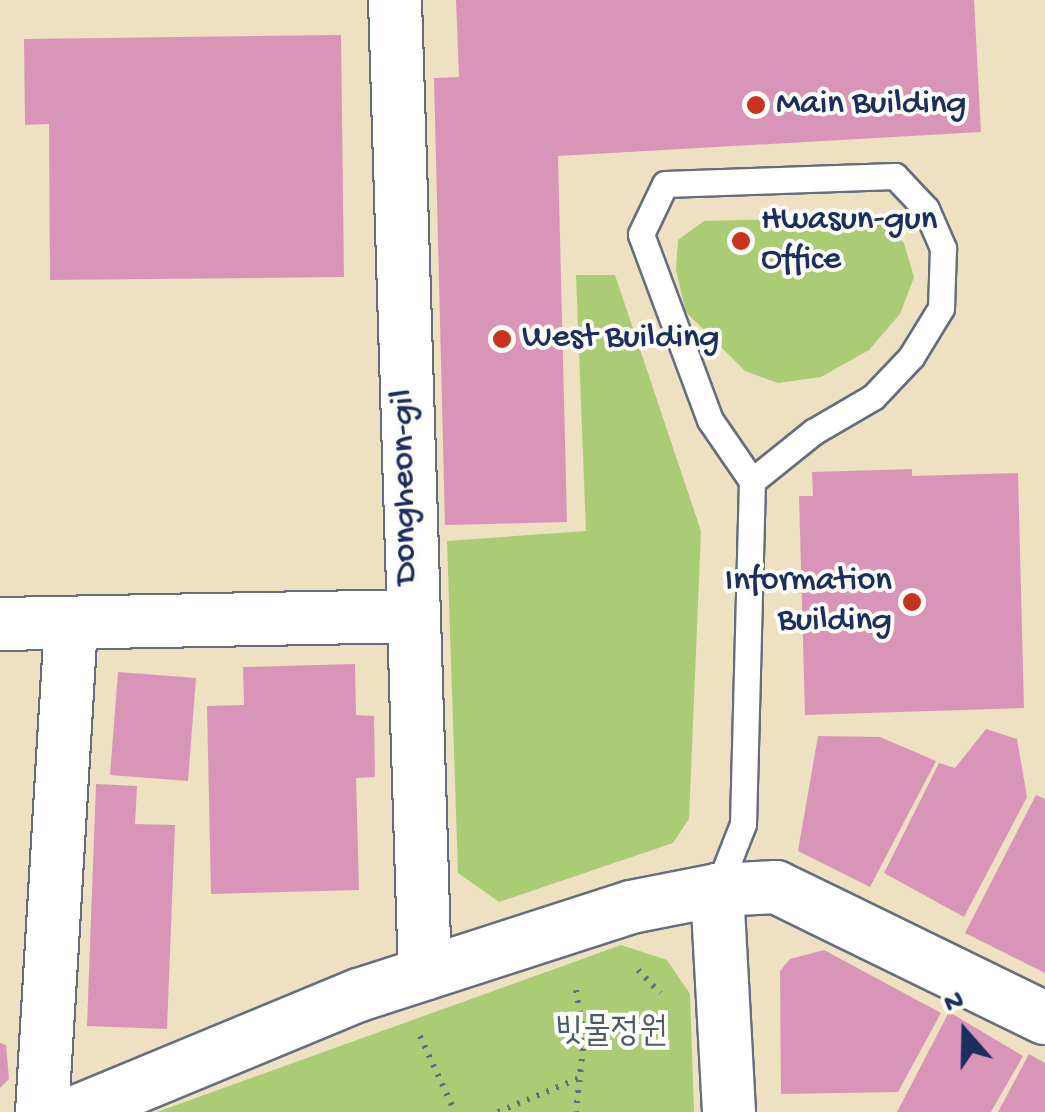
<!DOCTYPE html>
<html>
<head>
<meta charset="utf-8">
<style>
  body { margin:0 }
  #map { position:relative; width:1045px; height:1112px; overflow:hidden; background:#eee1c2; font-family:"Gochi Hand","Poor Story",sans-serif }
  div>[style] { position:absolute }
  .green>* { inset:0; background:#aacc75 }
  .building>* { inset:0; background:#d995b8 }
  .path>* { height:6px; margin-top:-3px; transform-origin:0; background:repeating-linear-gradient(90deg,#656d81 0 2.5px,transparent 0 10.5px) }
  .roads { filter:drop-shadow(2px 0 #656d81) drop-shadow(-2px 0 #656d81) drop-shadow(0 2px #656d81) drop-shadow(0 -2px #656d81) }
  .lane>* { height:25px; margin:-12.5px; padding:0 12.5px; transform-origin:12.5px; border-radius:12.5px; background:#fff }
  .street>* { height:52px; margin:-26px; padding:0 26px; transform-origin:26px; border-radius:26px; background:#fff }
  .dots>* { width:28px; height:28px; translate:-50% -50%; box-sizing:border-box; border:5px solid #fdfcf7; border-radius:50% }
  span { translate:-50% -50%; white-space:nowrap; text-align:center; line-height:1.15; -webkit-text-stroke:8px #fdfcf7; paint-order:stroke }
  .poi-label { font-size:35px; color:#1b2f5e }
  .left { translate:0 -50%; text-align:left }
  .right { translate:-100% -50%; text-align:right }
  .street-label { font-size:35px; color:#1b2f5e }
  .park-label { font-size:35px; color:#465e65 }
  .north { position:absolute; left:915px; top:982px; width:100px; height:100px; -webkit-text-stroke:8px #fdfcf7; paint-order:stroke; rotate:340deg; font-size:28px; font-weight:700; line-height:40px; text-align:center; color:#1b2f5e }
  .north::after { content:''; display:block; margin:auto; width:35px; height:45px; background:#1b2f5e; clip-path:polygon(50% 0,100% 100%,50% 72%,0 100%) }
</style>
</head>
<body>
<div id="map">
  <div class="green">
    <i style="clip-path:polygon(872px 217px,904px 243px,914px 277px,900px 314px,869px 350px,821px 377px,778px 383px,745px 371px,686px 312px,676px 271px,678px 240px,704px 221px)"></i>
    <i style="clip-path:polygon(576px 275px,615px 275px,701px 531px,689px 819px,673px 843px,499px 902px,458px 873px,447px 541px,586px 531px)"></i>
    <i style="clip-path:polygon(621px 945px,667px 960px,690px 994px,694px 1112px,157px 1112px)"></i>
  </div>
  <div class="building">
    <i style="clip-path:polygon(456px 0,974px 0,981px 132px,558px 156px,567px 522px,445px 525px,434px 78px,459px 77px)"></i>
    <i style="clip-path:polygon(341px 35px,344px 277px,50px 280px,49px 124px,25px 125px,24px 39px)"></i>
    <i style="clip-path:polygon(912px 469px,912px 476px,1018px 473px,1024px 708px,805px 715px,799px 496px,813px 496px,812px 472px)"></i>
    <i style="clip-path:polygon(355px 664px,356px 715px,374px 716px,375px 777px,356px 778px,359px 890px,211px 894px,207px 706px,244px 705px,243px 667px)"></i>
    <i style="clip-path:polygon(118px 672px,196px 678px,188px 781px,110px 775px)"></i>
    <i style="clip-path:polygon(986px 729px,1017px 739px,1027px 797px,964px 917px,884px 873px,939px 763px,955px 768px)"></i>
    <i style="clip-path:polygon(818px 736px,880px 737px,936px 761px,870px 887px,798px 851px)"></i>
    <i style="clip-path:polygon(96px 784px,137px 786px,135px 824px,175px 825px,167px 1029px,87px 1026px)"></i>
    <i style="clip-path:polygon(1036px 795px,1045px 799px,1045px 973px,965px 933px)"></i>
    <i style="clip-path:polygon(824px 950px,941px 1013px,898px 1092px,781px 1094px,780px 971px,790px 959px)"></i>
    <i style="clip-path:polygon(949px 1012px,1023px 1056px,991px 1112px,897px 1112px)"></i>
    <i style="clip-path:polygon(0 1043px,6px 1045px,9px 1079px,0 1088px)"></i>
    <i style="clip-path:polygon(1029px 1054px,1045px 1063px,1045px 1112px,998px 1112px)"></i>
  </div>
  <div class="path">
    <i style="left:638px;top:970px;width:32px;rotate:46deg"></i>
    <i style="left:576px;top:990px;width:49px;rotate:80.5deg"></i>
    <i style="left:584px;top:1038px;width:74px;rotate:96.2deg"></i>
    <i style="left:420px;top:1036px;width:84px;rotate:65.3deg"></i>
    <i style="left:498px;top:1112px;width:91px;rotate:-22.6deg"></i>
  </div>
  <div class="roads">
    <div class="lane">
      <i style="left:717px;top:890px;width:71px;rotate:-68.5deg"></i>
      <i style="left:743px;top:824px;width:343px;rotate:-88.5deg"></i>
      <i style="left:752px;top:481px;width:74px;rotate:-124.5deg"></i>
      <i style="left:710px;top:420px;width:198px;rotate:-110.4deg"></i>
      <i style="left:641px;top:234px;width:55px;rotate:-64.4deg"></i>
      <i style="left:665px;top:184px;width:230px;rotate:-2deg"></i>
      <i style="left:895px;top:176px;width:45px;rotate:46.8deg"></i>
      <i style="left:926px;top:209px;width:43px;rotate:66.4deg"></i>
      <i style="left:943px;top:248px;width:60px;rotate:91.9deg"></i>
      <i style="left:941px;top:308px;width:57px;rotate:121.5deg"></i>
      <i style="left:911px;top:357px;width:55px;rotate:133.5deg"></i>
      <i style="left:873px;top:397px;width:69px;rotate:149.7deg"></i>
      <i style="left:813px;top:432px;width:78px;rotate:141.2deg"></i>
    </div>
    <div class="street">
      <i style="left:395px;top:0;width:974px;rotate:88.24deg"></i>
      <i style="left:0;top:624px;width:409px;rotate:-1.1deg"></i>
      <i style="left:717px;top:890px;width:222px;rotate:86.9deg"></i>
      <i style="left:42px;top:1112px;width:490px;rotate:-86.6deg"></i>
      <i style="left:76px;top:1112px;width:306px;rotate:-22.5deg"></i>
      <i style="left:359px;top:995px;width:286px;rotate:-17.9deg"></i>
      <i style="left:631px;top:907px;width:88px;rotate:-11.2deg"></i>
      <i style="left:717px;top:890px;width:59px;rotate:-2.9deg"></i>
      <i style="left:776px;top:887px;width:299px;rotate:26deg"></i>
    </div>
  </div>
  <div class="dots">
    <i style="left:756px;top:105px;background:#c8321e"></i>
    <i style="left:741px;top:241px;background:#c8321e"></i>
    <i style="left:502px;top:339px;background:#c8321e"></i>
    <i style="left:912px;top:602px;background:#c8321e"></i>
  </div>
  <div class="poi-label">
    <span class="left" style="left:776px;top:105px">Main Building</span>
    <span class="left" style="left:761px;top:241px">Hwasun-gun<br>Office</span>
    <span class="left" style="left:522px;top:339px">West Building</span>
    <span class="right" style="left:892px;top:602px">Information<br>Building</span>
  </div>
  <div class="street-label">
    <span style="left:406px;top:487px;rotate:-91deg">Dongheon-gil</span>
  </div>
  <div class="park-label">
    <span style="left:611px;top:1034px">빗물정원</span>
  </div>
  <div class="north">N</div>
</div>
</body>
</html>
